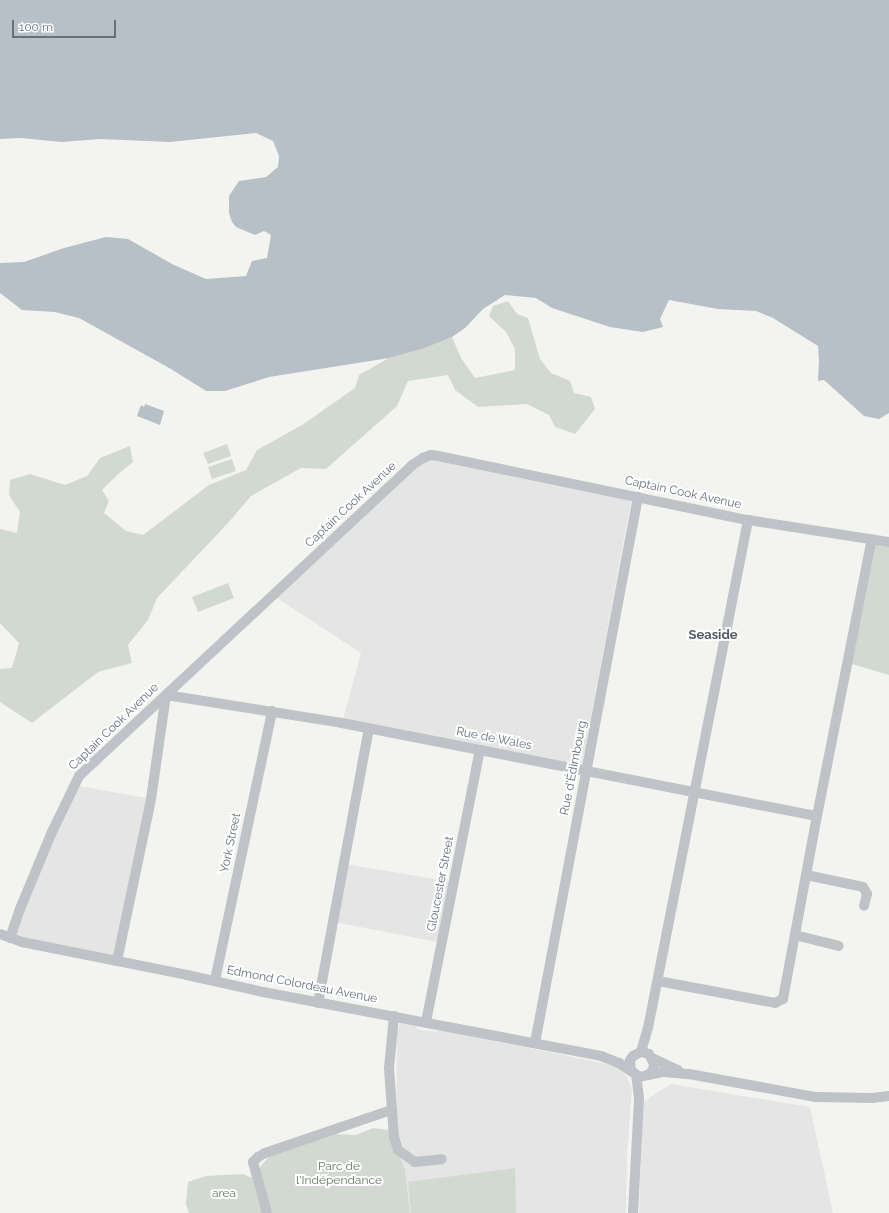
<!DOCTYPE html>
<html>
<head>
<meta charset="utf-8">
<style>
  body { margin:0 }
  #map { position:relative; width:889px; height:1213px; overflow:hidden; background:#f3f4f0; font-family:Raleway,sans-serif }
  div>[style] { position:absolute }
  .built>* { inset:0; background:#e4e5e4 }
  .green>* { inset:0; background:#d2d9d0 }
  .water>* { inset:0; background:#b7c0c6 }
  .minor>* { height:10px; margin:-5px; padding:0 5px; transform-origin:5px; border-radius:5px; background:#bfc2c6 }
  span { translate:-50% -50%; white-space:nowrap; text-align:center; line-height:1.15; -webkit-text-stroke:4px #fff; paint-order:stroke }
  .street-label { font-size:12px; color:#65707f }
  .park-label { font-size:12px; color:#647763 }
  .neighbourhood-label { font-size:13px; color:#525a65; font-weight:700 }
  .scale { position:absolute; left:12px; top:20px; width:104px; height:18px; box-sizing:border-box; border:2px solid #65707f; border-top:0; padding-left:5px; font-size:12px; line-height:14px; white-space:nowrap; color:#65707f; -webkit-text-stroke:3px #fff; paint-order:stroke }
</style>
</head>
<body>
<div id="map">
  <div class="built">
    <i style="clip-path:polygon(432px 460px,631px 501px,582px 765px,342px 723px,361px 653px,274px 596px,420px 464px)"></i>
    <i style="clip-path:polygon(74px 785px,151px 799px,117px 961px,10px 938px)"></i>
    <i style="clip-path:polygon(344px 864px,454px 882px,443px 943px,334px 922px)"></i>
    <i style="clip-path:polygon(400px 1023px,416px 1026px,417px 1029px,436px 1032px,441px 1030px,616px 1066px,626px 1075px,632px 1089px,627px 1154px,626px 1213px,410px 1213px,405px 1170px,398px 1155px,396px 1137px,397px 1032px)"></i>
    <i style="clip-path:polygon(671px 1084px,810px 1107px,833px 1213px,639px 1213px,643px 1102px)"></i>
  </div>
  <div class="green">
    <i style="clip-path:polygon(508px 301px,517px 314px,528px 318px,540px 359px,551px 373px,570px 381px,574px 393px,591px 397px,595px 409px,575px 434px,555px 427px,549px 415px,527px 404px,478px 407px,455px 390px,448px 375px,408px 381px,397px 406px,326px 469px,301px 468px,251px 496px,228px 523px,157px 598px,148px 620px,128px 645px,132px 663px,98px 672px,32px 723px,0 702px,0 669px,12px 668px,19px 643px,0 623px,0 529px,17px 533px,20px 512px,9px 495px,10px 480px,30px 474px,65px 485px,87px 476px,100px 458px,130px 446px,133px 462px,116px 476px,102px 490px,109px 501px,104px 513px,126px 531px,143px 535px,209px 485px,246px 470px,257px 450px,302px 425px,355px 388px,359px 375px,389px 358px,452px 337px,461px 358px,475px 378px,515px 370px,515px 349px,506px 332px,489px 316px,493px 306px)"></i>
    <i style="clip-path:polygon(227px 444px,231px 456px,208px 464px,203px 453px)"></i>
    <i style="clip-path:polygon(232px 459px,236px 471px,212px 479px,208px 467px)"></i>
    <i style="clip-path:polygon(876px 544px,889px 547px,889px 675px,852px 664px)"></i>
    <i style="clip-path:polygon(228px 583px,234px 598px,198px 612px,192px 597px)"></i>
    <i style="clip-path:polygon(373px 1128px,389px 1130px,405px 1170px,410px 1213px,270px 1213px,258px 1170px,269px 1156px,334px 1134px,356px 1135px)"></i>
    <i style="clip-path:polygon(515px 1168px,516px 1213px,411px 1213px,408px 1182px)"></i>
    <i style="clip-path:polygon(243px 1174px,252px 1178px,262px 1213px,189px 1213px,186px 1204px,188px 1182px,206px 1176px)"></i>
  </div>
  <div class="water">
    <i style="clip-path:polygon(0 0,889px 0,889px 413px,879px 419px,864px 416px,824px 380px,818px 381px,819px 360px,818px 346px,773px 318px,756px 311px,718px 309px,669px 300px,660px 319px,663px 327px,643px 332px,610px 327px,552px 308px,536px 298px,505px 295px,483px 309px,465px 328px,452px 337px,424px 348px,389px 358px,269px 377px,225px 391px,206px 391px,171px 369px,79px 318px,55px 312px,22px 310px,0 293px,0 263px,24px 262px,64px 248px,106px 237px,128px 239px,174px 265px,206px 279px,246px 276px,252px 261px,267px 258px,271px 235px,264px 231px,255px 235px,236px 227px,232px 222px,229px 213px,229px 196px,239px 181px,266px 177px,278px 167px,279px 156px,273px 141px,256px 133px,170px 142px,100px 139px,62px 142px,21px 138px,0 139px)"></i>
    <i style="clip-path:polygon(145px 404px,164px 411px,160px 425px,137px 416px,141px 405px,144px 407px)"></i>
  </div>
  <div class="minor">
    <i style="left:166px;top:695px;width:178px;rotate:9deg"></i>
    <i style="left:342px;top:723px;width:484px;rotate:11.1deg"></i>
    <i style="left:806px;top:875px;width:58px;rotate:11.9deg"></i>
    <i style="left:863px;top:887px;width:8px;rotate:60deg"></i>
    <i style="left:867px;top:894px;width:12px;rotate:104deg"></i>
    <i style="left:0;top:934px;width:23px;rotate:20deg"></i>
    <i style="left:22px;top:942px;width:168px;rotate:11.3deg"></i>
    <i style="left:187px;top:975px;width:78px;rotate:12.6deg"></i>
    <i style="left:263px;top:992px;width:344px;rotate:10.7deg"></i>
    <i style="left:601px;top:1056px;width:19px;rotate:21deg"></i>
    <i style="left:619px;top:1063px;width:14px;rotate:34deg"></i>
    <i style="left:795px;top:935px;width:45px;rotate:14deg"></i>
    <i style="left:10px;top:938px;width:31px;rotate:-71deg"></i>
    <i style="left:20px;top:909px;width:81px;rotate:-67.5deg"></i>
    <i style="left:51px;top:834px;width:64px;rotate:-64.2deg"></i>
    <i style="left:79px;top:776px;width:456px;rotate:-43deg"></i>
    <i style="left:412px;top:465px;width:13px;rotate:-32deg"></i>
    <i style="left:423px;top:458px;width:9px;rotate:-21deg"></i>
    <i style="left:431px;top:455px;width:7px;rotate:8deg"></i>
    <i style="left:438px;top:456px;width:317px;rotate:11.7deg"></i>
    <i style="left:748px;top:520px;width:143px;rotate:8.9deg"></i>
    <i style="left:117px;top:961px;width:166px;rotate:-78.1deg"></i>
    <i style="left:151px;top:799px;width:105px;rotate:-81.8deg"></i>
    <i style="left:215px;top:980px;width:275px;rotate:-78deg"></i>
    <i style="left:658px;top:981px;width:119px;rotate:10.6deg"></i>
    <i style="left:775px;top:1003px;width:9px;rotate:-27deg"></i>
    <i style="left:783px;top:999px;width:186px;rotate:-79.5deg"></i>
    <i style="left:817px;top:816px;width:282px;rotate:-78.8deg"></i>
    <i style="left:318px;top:1003px;width:279px;rotate:-79.5deg"></i>
    <i style="left:394px;top:1016px;width:52px;rotate:95.5deg"></i>
    <i style="left:389px;top:1068px;width:69px;rotate:85.9deg"></i>
    <i style="left:394px;top:1137px;width:14px;rotate:73deg"></i>
    <i style="left:398px;top:1150px;width:21px;rotate:35deg"></i>
    <i style="left:415px;top:1162px;width:27px;rotate:-6deg"></i>
    <i style="left:426px;top:1022px;width:277px;rotate:-78.8deg"></i>
    <i style="left:535px;top:1043px;width:556px;rotate:-79.32deg"></i>
    <i style="left:641px;top:1052px;width:8px;rotate:14deg"></i>
    <i style="left:649px;top:1054px;width:11px;rotate:63deg"></i>
    <i style="left:654px;top:1064px;width:6px;rotate:99deg"></i>
    <i style="left:653px;top:1070px;width:7px;rotate:135deg"></i>
    <i style="left:648px;top:1075px;width:8px;rotate:166deg"></i>
    <i style="left:640px;top:1077px;width:11px;rotate:-146deg"></i>
    <i style="left:631px;top:1071px;width:11px;rotate:-95deg"></i>
    <i style="left:630px;top:1060px;width:5px;rotate:-53deg"></i>
    <i style="left:633px;top:1056px;width:9px;rotate:-27deg"></i>
    <i style="left:641px;top:1052px;width:25px;rotate:-74deg"></i>
    <i style="left:648px;top:1028px;width:518px;rotate:-78.86deg"></i>
    <i style="left:652px;top:1058px;width:29px;rotate:25deg"></i>
    <i style="left:648px;top:1075px;width:16px;rotate:-11deg"></i>
    <i style="left:664px;top:1072px;width:25px;rotate:5deg"></i>
    <i style="left:689px;top:1074px;width:129px;rotate:10.3deg"></i>
    <i style="left:816px;top:1097px;width:56px;rotate:1deg"></i>
    <i style="left:872px;top:1098px;width:17px;rotate:-7deg"></i>
    <i style="left:267px;top:1213px;width:53px;rotate:-105.4deg"></i>
    <i style="left:253px;top:1162px;width:7px;rotate:-45deg"></i>
    <i style="left:258px;top:1157px;width:8px;rotate:-30deg"></i>
    <i style="left:265px;top:1153px;width:133px;rotate:-18.8deg"></i>
    <i style="left:633px;top:1213px;width:115px;rotate:-87deg"></i>
    <i style="left:639px;top:1098px;width:23px;rotate:-97deg"></i>
  </div>
  <div class="street-label">
    <span style="left:683px;top:493px;rotate:12deg">Captain Cook Avenue</span>
    <span style="left:351px;top:505px;rotate:-43deg">Captain Cook Avenue</span>
    <span style="left:114px;top:727px;rotate:-44deg">Captain Cook Avenue</span>
    <span style="left:494px;top:739px;rotate:11deg">Rue de Wales</span>
    <span style="left:574px;top:768px;rotate:-79deg">Rue d'Édimbourg</span>
    <span style="left:231px;top:843px;rotate:-78deg">York Street</span>
    <span style="left:441px;top:884px;rotate:-79deg">Gloucester Street</span>
    <span style="left:302px;top:985px;rotate:11deg">Edmond Colordeau Avenue</span>
  </div>
  <div class="park-label">
    <span style="left:339px;top:1174px">Parc de<br>l'Indépendance</span>
    <span style="left:224px;top:1194px">area</span>
  </div>
  <div class="neighbourhood-label">
    <span style="left:713px;top:635px">Seaside</span>
  </div>
  <div class="scale">100 m</div>
</div>
</body>
</html>
